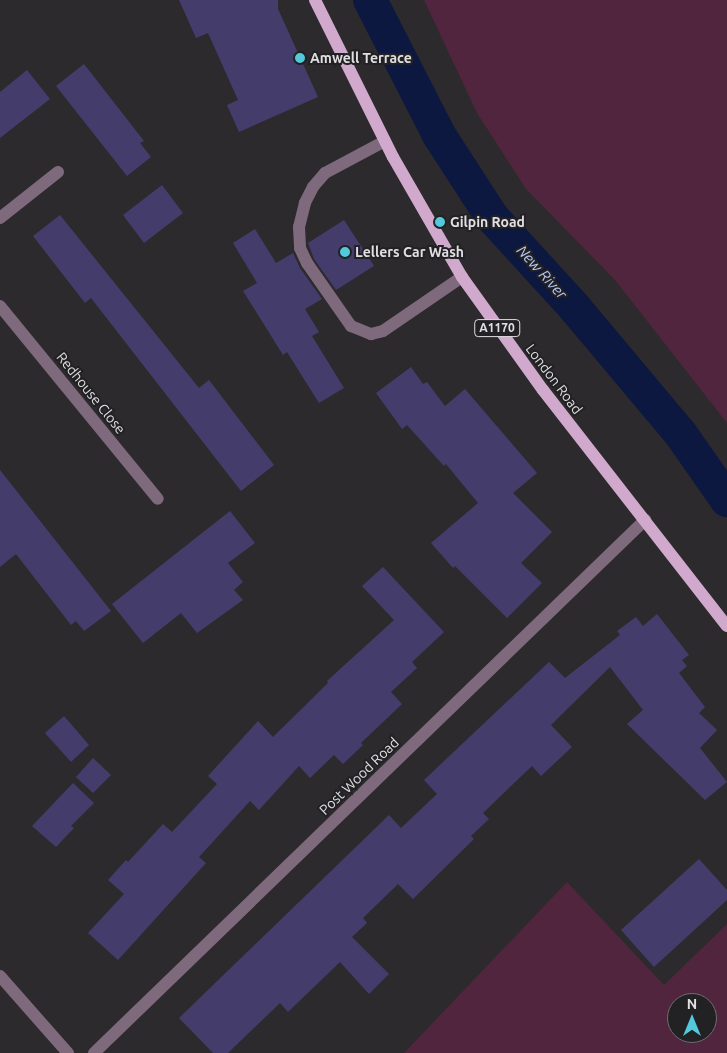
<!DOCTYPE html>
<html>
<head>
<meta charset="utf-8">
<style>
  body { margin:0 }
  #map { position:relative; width:727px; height:1053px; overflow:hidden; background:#2c2a2d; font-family:Ubuntu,sans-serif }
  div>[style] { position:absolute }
  .green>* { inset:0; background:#51253d }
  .canal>* { height:34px; margin:-17px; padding:0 17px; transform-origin:17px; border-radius:17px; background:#0d1840 }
  .building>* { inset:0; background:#443d6c }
  .minor>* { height:12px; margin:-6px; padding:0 6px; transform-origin:6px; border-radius:6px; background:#7e6a7c }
  .major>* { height:12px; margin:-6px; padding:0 6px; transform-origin:6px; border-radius:6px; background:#d1a9cd }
  .dots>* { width:14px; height:14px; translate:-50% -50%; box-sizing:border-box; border:2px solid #222124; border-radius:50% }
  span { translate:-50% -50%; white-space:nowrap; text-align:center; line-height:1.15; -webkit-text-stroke:4px #222124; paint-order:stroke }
  .shield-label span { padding:1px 4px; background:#222124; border:1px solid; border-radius:4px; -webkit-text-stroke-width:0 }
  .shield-label { font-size:12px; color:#e1dfe2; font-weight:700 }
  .poi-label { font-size:14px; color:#e1dfe2; font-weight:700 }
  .left { translate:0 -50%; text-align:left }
  .street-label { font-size:14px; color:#e1dfe2 }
  .water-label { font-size:15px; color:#b7c8f5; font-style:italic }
  .north { position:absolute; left:667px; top:993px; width:50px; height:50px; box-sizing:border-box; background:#222124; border:1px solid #6e6d70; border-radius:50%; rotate:0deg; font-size:14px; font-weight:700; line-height:20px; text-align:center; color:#e1dfe2 }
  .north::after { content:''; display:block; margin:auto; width:18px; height:22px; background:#53cadc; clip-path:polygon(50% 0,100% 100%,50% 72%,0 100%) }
</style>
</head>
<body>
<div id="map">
  <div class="green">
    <i style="clip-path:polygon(424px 0,727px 0,727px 423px,615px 280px,526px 189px,477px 113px)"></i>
    <i style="clip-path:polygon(evenodd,567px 882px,664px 985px,727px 924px,727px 1053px,404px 1053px,567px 882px,677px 1003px,707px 1003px,707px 1033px,677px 1033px,677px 1003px)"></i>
  </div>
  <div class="canal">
    <i style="left:370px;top:0;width:152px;rotate:62.9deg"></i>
    <i style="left:439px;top:135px;width:98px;rotate:57.1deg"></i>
    <i style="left:492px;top:217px;width:123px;rotate:47.6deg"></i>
    <i style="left:575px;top:308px;width:163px;rotate:50deg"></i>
    <i style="left:680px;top:433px;width:82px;rotate:55deg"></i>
  </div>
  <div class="building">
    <i style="clip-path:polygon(179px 0,278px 0,278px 9px,318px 97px,239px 132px,227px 105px,238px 100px,225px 71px,208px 33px,196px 38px)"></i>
    <i style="clip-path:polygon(84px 64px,144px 141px,140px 143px,151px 157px,127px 176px,56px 86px)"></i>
    <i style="clip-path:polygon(27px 70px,50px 99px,0 138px,0 92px)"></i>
    <i style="clip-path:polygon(162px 185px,183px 213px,144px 243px,123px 215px)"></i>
    <i style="clip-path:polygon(60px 215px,199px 388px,209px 380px,274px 465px,241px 491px,91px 298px,85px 303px,33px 236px)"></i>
    <i style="clip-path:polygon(344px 220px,374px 266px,336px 290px,314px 259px,308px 243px)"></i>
    <i style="clip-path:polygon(255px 229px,276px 263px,293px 253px,300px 268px,322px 299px,305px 309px,319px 332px,312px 336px,344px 388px,319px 403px,287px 352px,283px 355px,243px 291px,257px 283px,233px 243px)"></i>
    <i style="clip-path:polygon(411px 367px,423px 384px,427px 382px,445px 406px,465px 389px,537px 473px,513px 493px,552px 532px,521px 563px,542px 583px,507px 618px,455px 566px,453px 568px,431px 543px,478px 503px,446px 464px,444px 466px,407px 425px,402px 429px,376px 393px)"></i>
    <i style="clip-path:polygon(0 470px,111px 611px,84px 631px,76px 621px,71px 625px,16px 554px,0 567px)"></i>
    <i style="clip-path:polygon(230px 511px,255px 543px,228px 563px,243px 582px,234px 590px,243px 600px,197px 633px,181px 613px,143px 643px,112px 604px)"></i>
    <i style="clip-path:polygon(383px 567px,444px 632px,412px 662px,417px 668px,391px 692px,402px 704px,361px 743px,363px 745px,343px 764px,334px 755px,310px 778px,299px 766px,259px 810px,250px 801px,199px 857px,206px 863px,118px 960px,88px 933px,124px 894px,108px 880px,126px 860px,128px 862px,163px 824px,172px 832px,217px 784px,208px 776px,258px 721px,273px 737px,328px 683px,327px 681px,394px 620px,362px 586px)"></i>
    <i style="clip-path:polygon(657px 614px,689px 655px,682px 660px,687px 666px,679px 673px,705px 707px,699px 713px,717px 730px,700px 748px,727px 782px,705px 800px,627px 724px,643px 710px,610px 667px,551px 725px,572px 747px,541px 776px,532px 766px,512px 785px,483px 813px,489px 819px,471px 836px,474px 839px,413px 899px,398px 884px,363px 918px,367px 923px,352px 937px,389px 974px,369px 994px,340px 962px,288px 1012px,280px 1003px,228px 1053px,213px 1053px,179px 1018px,389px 815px,401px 828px,437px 794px,424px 780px,549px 662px,565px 678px,620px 635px,617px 631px,636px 617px,643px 626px)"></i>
    <i style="clip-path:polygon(64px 716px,89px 745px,71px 762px,45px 733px)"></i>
    <i style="clip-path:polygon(93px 758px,111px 775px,93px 793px,76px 777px)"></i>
    <i style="clip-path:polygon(73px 783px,94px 803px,71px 826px,74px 828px,56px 847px,32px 826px)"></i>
    <i style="clip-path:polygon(699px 859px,727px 890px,727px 900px,654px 967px,621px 930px)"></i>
  </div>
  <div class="minor">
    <i style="left:385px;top:141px;width:68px;rotate:151.9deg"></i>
    <i style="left:325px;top:173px;width:18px;rotate:131deg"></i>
    <i style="left:313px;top:187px;width:18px;rotate:117deg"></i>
    <i style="left:305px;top:203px;width:25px;rotate:104deg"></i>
    <i style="left:299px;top:227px;width:21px;rotate:87deg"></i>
    <i style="left:300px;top:248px;width:17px;rotate:65deg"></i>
    <i style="left:307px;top:263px;width:77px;rotate:55.1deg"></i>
    <i style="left:351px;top:326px;width:22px;rotate:22deg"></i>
    <i style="left:371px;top:334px;width:12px;rotate:-14deg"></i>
    <i style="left:383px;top:331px;width:96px;rotate:-34.4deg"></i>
    <i style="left:0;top:218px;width:74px;rotate:-38.4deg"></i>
    <i style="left:0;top:306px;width:249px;rotate:50.7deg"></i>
    <i style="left:0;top:976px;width:103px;rotate:48.6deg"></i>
    <i style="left:94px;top:1053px;width:767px;rotate:-44.05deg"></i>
  </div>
  <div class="major">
    <i style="left:315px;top:0;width:175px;rotate:63.6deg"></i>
    <i style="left:393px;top:157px;width:138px;rotate:60.1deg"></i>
    <i style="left:462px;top:277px;width:139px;rotate:54.4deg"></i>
    <i style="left:543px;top:390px;width:299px;rotate:52.1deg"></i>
  </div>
  <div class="dots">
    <i style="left:300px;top:58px;background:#53cadc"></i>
    <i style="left:440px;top:222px;background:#53cadc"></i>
    <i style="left:345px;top:252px;background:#53cadc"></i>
  </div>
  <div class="shield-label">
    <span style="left:497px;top:328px">A1170</span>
  </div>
  <div class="poi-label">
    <span class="left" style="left:310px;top:58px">Amwell Terrace</span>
    <span class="left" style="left:450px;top:222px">Gilpin Road</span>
    <span class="left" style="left:355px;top:252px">Lellers Car Wash</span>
  </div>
  <div class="street-label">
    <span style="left:554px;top:379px;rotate:53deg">London Road</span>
    <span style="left:91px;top:393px;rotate:51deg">Redhouse Close</span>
    <span style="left:359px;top:776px;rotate:-44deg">Post Wood Road</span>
  </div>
  <div class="water-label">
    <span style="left:542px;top:272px;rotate:48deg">New River</span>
  </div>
  <div class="north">N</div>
</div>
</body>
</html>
